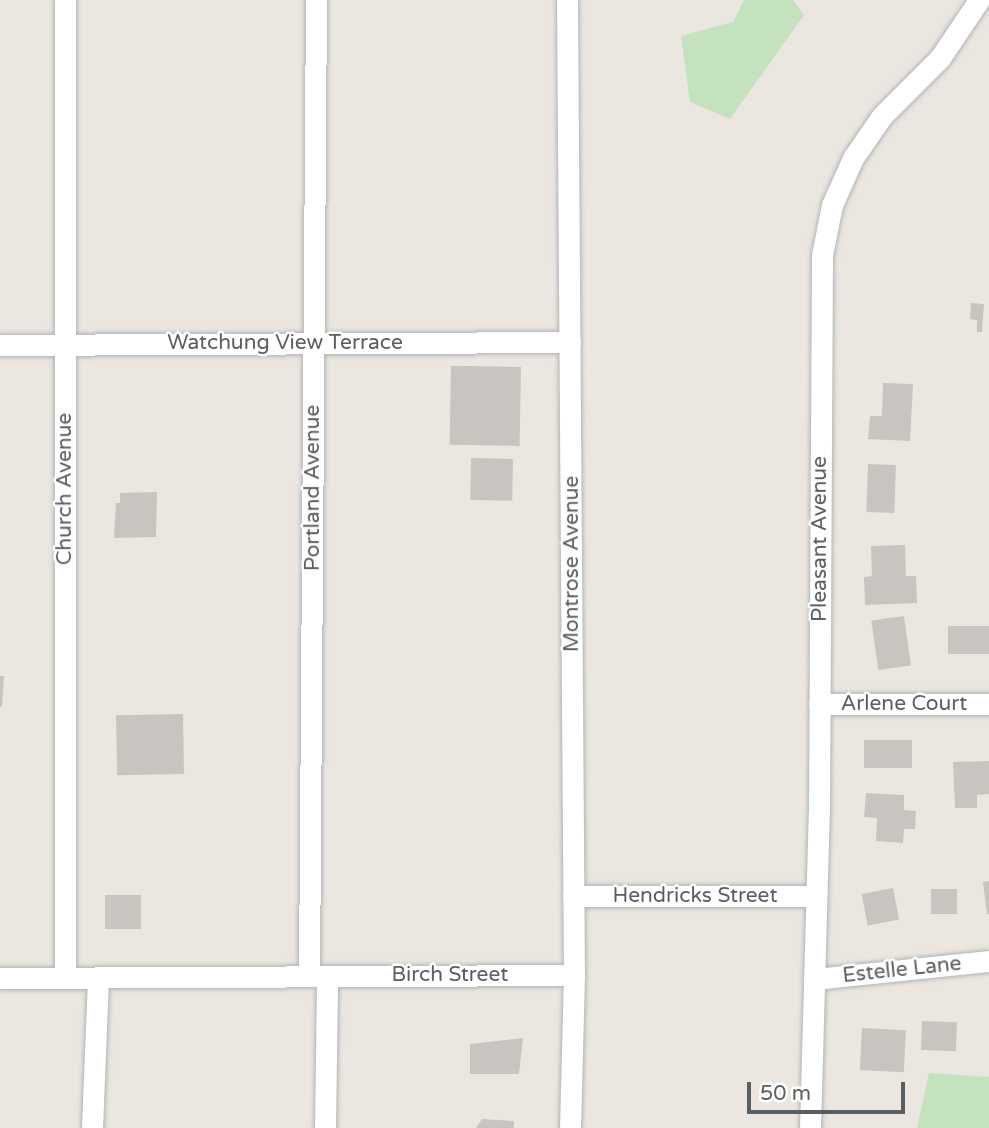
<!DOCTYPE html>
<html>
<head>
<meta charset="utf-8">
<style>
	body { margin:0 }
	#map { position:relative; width:989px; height:1128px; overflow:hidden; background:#ebe7e0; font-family:"Varela Round",sans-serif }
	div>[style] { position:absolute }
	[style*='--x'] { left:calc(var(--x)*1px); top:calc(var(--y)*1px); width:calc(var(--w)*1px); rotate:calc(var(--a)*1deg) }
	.green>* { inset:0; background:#c4e2bd }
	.building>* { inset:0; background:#c8c4c0; transform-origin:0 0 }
	.roads { filter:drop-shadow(0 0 2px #b1b4b7) drop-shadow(0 0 2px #b1b4b7) }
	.minor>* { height:21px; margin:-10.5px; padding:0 10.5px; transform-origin:10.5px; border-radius:10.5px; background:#fff }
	span { translate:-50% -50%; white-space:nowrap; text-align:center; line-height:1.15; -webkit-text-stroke:5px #fff; paint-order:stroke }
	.street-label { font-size:21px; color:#595e60 }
	.scale { position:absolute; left:747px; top:1082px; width:158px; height:32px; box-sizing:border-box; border:4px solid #595e60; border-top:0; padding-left:9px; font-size:21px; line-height:24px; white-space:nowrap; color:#595e60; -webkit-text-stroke:5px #fff; paint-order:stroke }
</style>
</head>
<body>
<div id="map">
	<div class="green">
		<div style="clip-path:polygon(744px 0,793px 0,804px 15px,730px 119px,690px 102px,681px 36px,733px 22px)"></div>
		<div style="clip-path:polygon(929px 1073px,989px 1077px,989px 1128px,917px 1128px)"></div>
	</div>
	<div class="building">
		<div style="clip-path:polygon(971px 303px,984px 304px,982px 332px,977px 332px,977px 320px,970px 319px)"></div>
		<div style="left:521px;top:367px;width:79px;height:70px;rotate:91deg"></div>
		<div style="clip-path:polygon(883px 383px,913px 384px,910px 441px,868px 439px,870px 416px,882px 416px)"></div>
		<div style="left:471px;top:458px;width:42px;height:42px;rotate:1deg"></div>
		<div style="left:868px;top:464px;width:28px;height:48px;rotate:2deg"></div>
		<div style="clip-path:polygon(157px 492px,156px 537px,114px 538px,116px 503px,120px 503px,120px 493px)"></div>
		<div style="clip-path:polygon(905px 545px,906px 576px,916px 576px,917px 603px,865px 605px,864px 577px,872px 576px,871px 546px)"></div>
		<div style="left:904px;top:616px;width:50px;height:33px;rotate:82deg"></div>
		<div style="left:989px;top:626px;width:28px;height:41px;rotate:90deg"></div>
		<div style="clip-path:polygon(0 676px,4px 676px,2px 707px,0 707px)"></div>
		<div style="left:183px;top:714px;width:60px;height:67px;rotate:89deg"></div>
		<div style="left:912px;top:740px;width:28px;height:48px;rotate:90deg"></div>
		<div style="clip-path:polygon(989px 761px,989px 794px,977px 795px,977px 808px,955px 808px,953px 762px)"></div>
		<div style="clip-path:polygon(866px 793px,904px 795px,904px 810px,916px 811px,915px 829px,904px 829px,903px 843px,876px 841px,877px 818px,864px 817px)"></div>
		<div style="clip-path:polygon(989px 881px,989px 914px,987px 914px,983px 882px)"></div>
		<div style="left:893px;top:888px;width:32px;height:32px;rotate:79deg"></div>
		<div style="left:931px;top:889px;width:26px;height:25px"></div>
		<div style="left:105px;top:895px;width:36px;height:34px"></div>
		<div style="left:922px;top:1021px;width:35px;height:29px;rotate:2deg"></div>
		<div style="left:862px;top:1028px;width:44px;height:42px;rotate:3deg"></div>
		<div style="clip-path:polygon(523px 1038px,519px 1074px,470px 1074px,470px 1044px)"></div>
		<div style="clip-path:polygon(482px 1119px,514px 1121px,514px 1128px,476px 1128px)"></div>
	</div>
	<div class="roads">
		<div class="minor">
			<div style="--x:65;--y:0;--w:977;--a:90"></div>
			<div style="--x:567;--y:0;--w:975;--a:89.59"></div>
			<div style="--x:574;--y:975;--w:153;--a:91.5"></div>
			<div style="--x:0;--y:345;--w:570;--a:-0.3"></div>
			<div style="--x:819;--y:704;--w:170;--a:0"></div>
			<div style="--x:573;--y:896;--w:243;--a:0"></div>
			<div style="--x:309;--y:976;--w:976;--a:-89.59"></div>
			<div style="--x:0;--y:978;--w:574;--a:-0.3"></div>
			<div style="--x:814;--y:979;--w:176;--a:-5.9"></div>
			<div style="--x:92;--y:1128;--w:151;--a:-87.7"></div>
			<div style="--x:325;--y:1128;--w:152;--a:-89.2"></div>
			<div style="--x:810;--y:1128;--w:316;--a:-88.4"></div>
			<div style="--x:819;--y:812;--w:557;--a:-89.69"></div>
			<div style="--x:822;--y:255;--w:51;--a:-78.7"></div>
			<div style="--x:832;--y:205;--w:51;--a:-65.9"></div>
			<div style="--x:853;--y:158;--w:51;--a:-55.4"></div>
			<div style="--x:882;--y:116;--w:82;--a:-45"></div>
			<div style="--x:940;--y:58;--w:70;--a:-56.1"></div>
		</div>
	</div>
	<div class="street-label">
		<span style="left:285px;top:343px">Watchung View Terrace</span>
		<span style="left:313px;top:488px;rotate:-90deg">Portland Avenue</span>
		<span style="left:65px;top:489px;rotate:-90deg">Church Avenue</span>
		<span style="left:820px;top:539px;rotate:-90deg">Pleasant Avenue</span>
		<span style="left:572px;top:564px;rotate:-90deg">Montrose Avenue</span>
		<span style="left:904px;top:704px">Arlene Court</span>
		<span style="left:695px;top:896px">Hendricks Street</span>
		<span style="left:902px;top:970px;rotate:-6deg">Estelle Lane</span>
		<span style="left:450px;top:975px">Birch Street</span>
	</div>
	<div class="scale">50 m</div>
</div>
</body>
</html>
